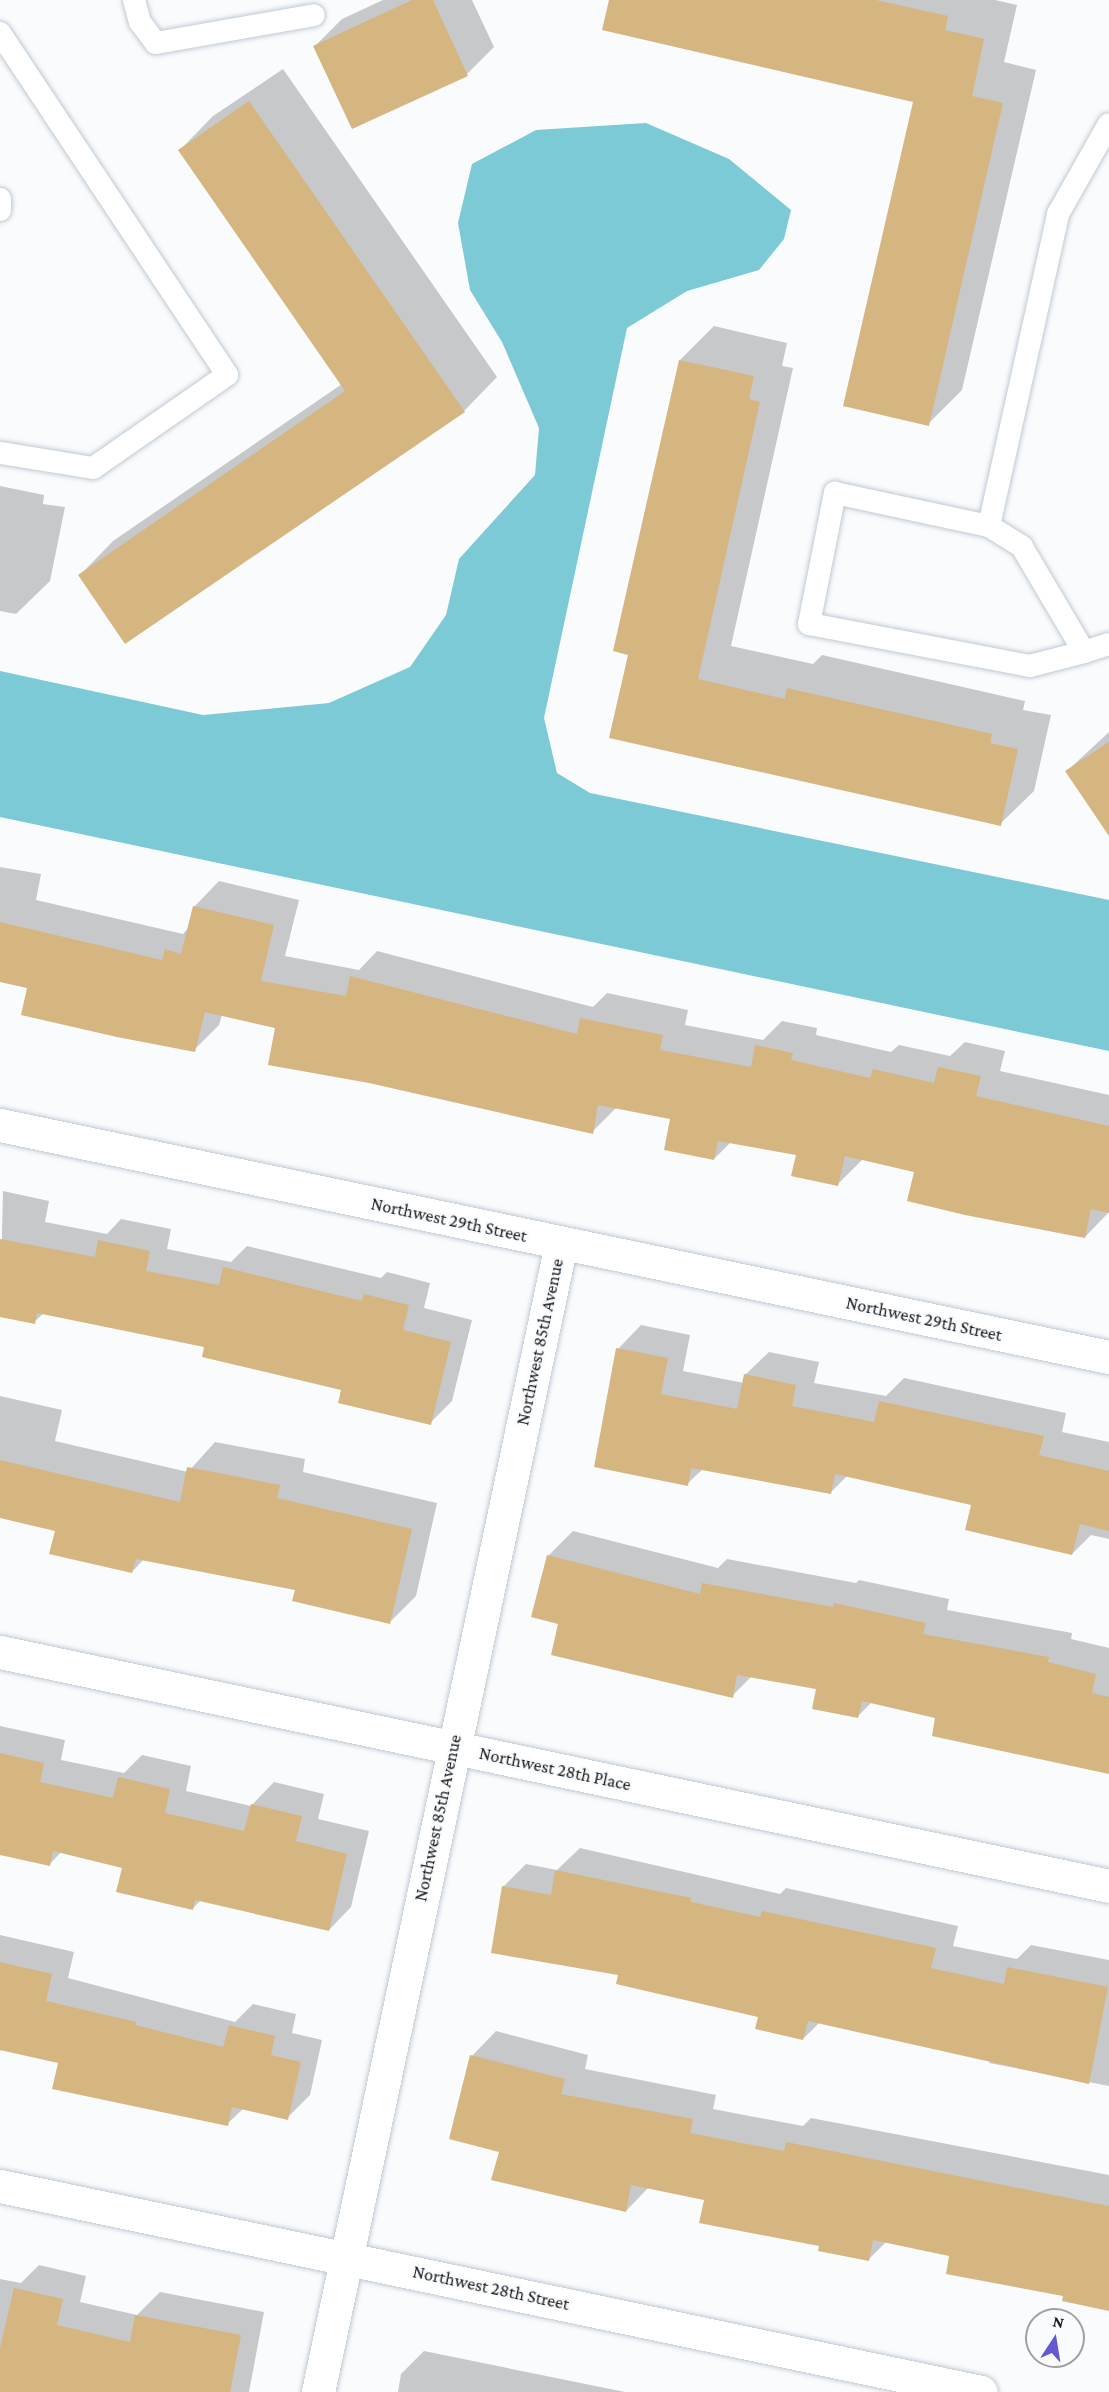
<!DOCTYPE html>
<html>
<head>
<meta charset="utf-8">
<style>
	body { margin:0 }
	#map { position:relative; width:1109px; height:2392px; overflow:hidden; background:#f9fbfd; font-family:"Crimson Pro",serif }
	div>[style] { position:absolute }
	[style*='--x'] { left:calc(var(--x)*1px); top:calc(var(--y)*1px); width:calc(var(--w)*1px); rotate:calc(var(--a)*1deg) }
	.water>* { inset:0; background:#7ccad6 }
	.shadow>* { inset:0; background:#0003 }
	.building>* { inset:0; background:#d5b580 }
	.roads { filter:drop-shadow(0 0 2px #bfc9d2) drop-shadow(0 0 2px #bfc9d2) }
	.lane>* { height:22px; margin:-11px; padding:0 11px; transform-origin:11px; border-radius:11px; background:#fff }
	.street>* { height:33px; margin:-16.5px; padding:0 16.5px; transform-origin:16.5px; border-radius:16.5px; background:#fff }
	span { translate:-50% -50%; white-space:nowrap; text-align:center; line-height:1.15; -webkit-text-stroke:4.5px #f9fbfd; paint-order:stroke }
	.street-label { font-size:18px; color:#171b1e }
	.north { position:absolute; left:1025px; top:2308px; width:60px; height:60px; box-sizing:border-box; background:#f9fbfd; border:2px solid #9fa1a4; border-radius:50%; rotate:12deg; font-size:16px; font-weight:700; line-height:24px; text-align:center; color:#171b1e }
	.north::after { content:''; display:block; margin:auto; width:21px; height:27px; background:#6359d2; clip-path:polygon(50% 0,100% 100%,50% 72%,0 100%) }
</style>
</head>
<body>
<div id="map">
	<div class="water">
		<div style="clip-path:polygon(646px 123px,729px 159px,791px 210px,784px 239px,759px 270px,687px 291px,627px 328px,544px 718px,557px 773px,590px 793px,1109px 900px,1109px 1051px,0 817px,0 671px,203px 715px,329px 703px,410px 667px,446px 615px,459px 559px,535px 475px,539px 428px,502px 342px,470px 290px,458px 223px,472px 164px,536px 130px)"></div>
	</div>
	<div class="shadow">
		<div style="clip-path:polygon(383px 0,472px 0,494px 47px,467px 74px,315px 46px,342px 19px)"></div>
		<div style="clip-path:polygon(610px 0,995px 0,1017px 5px,1004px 62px,1036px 70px,962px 390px,928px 424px,915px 101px)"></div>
		<div style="clip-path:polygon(283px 69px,497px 377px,464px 411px,80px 575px,113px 541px,342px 384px,180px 150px,213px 116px)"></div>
		<div style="clip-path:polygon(714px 326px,787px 343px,782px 366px,793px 368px,731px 646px,813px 664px,822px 655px,1025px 701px,1023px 710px,1051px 715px,1034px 791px,1000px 824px,630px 654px,680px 360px)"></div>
		<div style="clip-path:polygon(0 486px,44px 495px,43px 504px,65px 507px,50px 581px,16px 614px,0 611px)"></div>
		<div style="clip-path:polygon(1109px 732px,1109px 833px,1067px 771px)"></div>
		<div style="clip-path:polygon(0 867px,41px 874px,36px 900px,183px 934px,189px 927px,194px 907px,219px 881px,299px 900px,285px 956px,359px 970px,377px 951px,593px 1007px,607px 993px,688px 1010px,685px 1025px,763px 1040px,782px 1021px,817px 1028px,816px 1035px,891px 1052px,899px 1045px,950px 1056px,965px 1042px,1005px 1051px,1000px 1071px,1109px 1095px,1109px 1212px,1085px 1237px,915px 1171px,863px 1159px,837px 1185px,798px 1154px,731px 1142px,714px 1159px,672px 1118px,617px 1107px,592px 1132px,277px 1027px,222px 1015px,219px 1025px,194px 1050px,29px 987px,0 980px)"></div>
		<div style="clip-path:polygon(3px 1191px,49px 1201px,45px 1222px,107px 1234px,121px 1219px,171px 1229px,167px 1249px,231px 1262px,247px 1246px,381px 1278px,387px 1272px,430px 1283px,424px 1308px,472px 1320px,452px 1401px,430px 1423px,343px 1389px,206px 1346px,44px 1313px,34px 1322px,0 1316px)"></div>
		<div style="clip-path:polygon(641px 1325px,690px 1335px,683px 1371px,744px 1383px,745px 1375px,769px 1352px,819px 1362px,814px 1383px,886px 1396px,904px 1378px,1066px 1413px,1062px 1432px,1109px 1442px,1109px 1539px,1091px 1535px,1072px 1554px,973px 1504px,848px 1475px,831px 1492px,703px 1469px,687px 1484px,618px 1349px)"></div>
		<div style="clip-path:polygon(0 1396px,62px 1410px,55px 1441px,188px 1472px,215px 1442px,305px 1459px,303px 1472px,437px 1503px,416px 1596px,390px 1622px,297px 1589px,144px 1559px,132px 1572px,57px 1529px,0 1516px)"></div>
		<div style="clip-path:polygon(573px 1531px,718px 1568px,727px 1559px,856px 1583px,859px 1580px,949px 1599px,947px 1610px,1072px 1633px,1071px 1639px,1109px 1648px,1109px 1773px,937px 1716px,872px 1702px,857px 1717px,817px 1688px,752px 1676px,732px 1696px,560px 1623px,533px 1616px,549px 1555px)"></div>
		<div style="clip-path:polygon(0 1726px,65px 1740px,61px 1760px,124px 1773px,142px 1755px,191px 1766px,186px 1791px,251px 1806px,274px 1782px,324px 1794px,318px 1819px,369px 1831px,351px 1907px,329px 1930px,201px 1900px,193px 1908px,123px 1867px,62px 1851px,49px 1865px,0 1853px)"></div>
		<div style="clip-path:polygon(580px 1848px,780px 1894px,786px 1888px,958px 1926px,953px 1946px,1017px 1959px,1031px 1945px,1109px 1960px,1109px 2086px,989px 2063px,990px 2060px,820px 2022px,803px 2039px,760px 2016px,620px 1974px,503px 1887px,526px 1864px,557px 1870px)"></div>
		<div style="clip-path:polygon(0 1935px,74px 1952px,68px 1978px,235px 2022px,253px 2004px,296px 2014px,292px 2033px,322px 2040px,310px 2095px,287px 2118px,244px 2108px,227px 2124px,60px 2062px,1px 2049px,0 2052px)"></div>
		<div style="clip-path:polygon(496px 2031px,588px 2055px,585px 2069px,716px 2095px,713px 2109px,803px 2126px,811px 2118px,1109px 2175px,1109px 2309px,951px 2255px,887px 2241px,869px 2259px,821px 2245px,705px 2199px,649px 2187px,626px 2211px,501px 2151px,472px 2056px)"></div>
		<div style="clip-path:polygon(39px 2265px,86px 2276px,80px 2302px,137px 2315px,160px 2292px,264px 2312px,249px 2392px,0 2392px,0 2279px,21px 2283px)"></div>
		<div style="clip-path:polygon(424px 2351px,625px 2392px,398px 2392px,401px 2374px)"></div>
	</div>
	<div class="building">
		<div style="clip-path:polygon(412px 0,433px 0,468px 76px,352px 129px,313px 46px)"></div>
		<div style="clip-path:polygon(609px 0,876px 0,948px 16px,945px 30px,984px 39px,972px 96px,1003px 103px,929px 426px,843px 406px,913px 102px,602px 30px)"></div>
		<div style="clip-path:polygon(249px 101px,465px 412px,125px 644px,78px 575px,345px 391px,178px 150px)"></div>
		<div style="clip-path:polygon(679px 360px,754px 376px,749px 399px,760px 402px,698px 679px,785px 699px,787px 688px,992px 734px,990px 743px,1018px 749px,1001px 826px,609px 738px,628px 655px,613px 651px)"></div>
		<div style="clip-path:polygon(1109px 742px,1109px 836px,1065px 771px)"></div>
		<div style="clip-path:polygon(193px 906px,274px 925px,261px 981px,346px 996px,350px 976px,577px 1034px,580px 1018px,663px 1035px,660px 1050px,751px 1067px,755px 1045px,793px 1053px,791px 1060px,870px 1078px,873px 1069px,934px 1083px,938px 1067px,981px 1076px,976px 1096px,1109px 1126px,1109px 1213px,1091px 1209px,1085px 1238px,965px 1215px,907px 1201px,914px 1172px,845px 1156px,838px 1186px,791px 1176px,796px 1155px,718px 1141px,714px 1160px,664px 1150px,670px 1119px,598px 1105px,593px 1134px,369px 1083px,268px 1065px,275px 1028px,205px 1012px,195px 1052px,117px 1037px,21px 1015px,27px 988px,0 982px,0 922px,162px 960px,165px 949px,181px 954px)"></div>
		<div style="clip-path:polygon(0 1239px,95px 1257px,98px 1240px,150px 1251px,146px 1271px,219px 1285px,223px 1267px,362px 1301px,364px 1294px,409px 1305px,403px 1330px,451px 1342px,431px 1425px,338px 1403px,341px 1390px,202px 1357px,204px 1347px,37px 1313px,35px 1324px,0 1317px)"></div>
		<div style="clip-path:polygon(616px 1348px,668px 1358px,661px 1394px,737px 1409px,744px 1374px,796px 1385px,792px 1406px,874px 1422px,879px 1401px,1044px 1436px,1039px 1455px,1109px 1471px,1109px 1531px,1080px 1524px,1072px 1555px,965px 1530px,971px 1505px,835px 1474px,831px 1494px,691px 1468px,688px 1486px,594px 1467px)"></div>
		<div style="clip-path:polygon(0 1460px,180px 1502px,187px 1467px,280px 1485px,277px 1498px,412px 1529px,390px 1624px,292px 1601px,295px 1590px,136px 1559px,132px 1573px,49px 1554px,55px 1531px,0 1518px)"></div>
		<div style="clip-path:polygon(547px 1555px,700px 1594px,702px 1583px,833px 1607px,834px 1603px,926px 1623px,923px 1634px,1049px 1657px,1048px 1662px,1096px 1674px,1092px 1693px,1109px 1697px,1109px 1774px,932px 1736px,935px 1718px,862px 1701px,858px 1718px,812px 1709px,816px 1689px,737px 1675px,733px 1698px,551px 1655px,558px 1624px,531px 1617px)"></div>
		<div style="clip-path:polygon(0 1753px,44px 1763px,40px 1782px,113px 1798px,118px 1777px,170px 1789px,165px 1813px,244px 1831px,251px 1804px,302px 1816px,296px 1841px,347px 1854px,329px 1931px,195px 1900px,193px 1910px,116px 1892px,122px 1868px,53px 1851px,50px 1866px,0 1855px)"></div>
		<div style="clip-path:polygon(555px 1870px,691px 1898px,691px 1902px,760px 1917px,762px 1911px,936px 1948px,931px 1968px,1004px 1984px,1007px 1967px,1108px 1987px,1089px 2084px,808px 2021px,803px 2040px,755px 2029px,758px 2017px,616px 1984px,618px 1975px,491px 1953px,502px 1886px,551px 1895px)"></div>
		<div style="clip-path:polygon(0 1962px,52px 1974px,46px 2001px,136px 2022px,135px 2025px,223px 2047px,229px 2025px,275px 2036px,271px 2055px,301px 2062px,288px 2120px,232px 2107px,228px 2126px,52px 2089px,58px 2063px,0 2050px)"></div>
		<div style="clip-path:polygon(470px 2055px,565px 2079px,561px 2094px,693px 2119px,690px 2133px,784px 2151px,786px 2142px,1109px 2206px,1109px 2311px,1062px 2301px,1063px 2296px,946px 2274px,949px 2256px,873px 2240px,869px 2261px,818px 2251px,819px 2246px,699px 2223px,704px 2200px,631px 2185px,626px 2212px,491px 2180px,499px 2152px,449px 2139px)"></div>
		<div style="clip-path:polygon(14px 2288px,63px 2299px,57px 2325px,130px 2342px,135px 2315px,241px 2335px,230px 2392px,0 2392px,0 2348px)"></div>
	</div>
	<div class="roads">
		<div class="lane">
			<div style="--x:134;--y:0;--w:23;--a:75"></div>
			<div style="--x:140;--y:22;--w:26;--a:53"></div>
			<div style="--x:156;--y:43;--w:160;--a:-10"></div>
			<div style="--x:0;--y:33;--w:410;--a:56.4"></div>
			<div style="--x:227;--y:375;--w:163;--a:145.2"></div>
			<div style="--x:93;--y:468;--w:94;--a:-170.8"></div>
			<div style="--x:0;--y:199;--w:11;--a:90"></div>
			<div style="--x:835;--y:493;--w:157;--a:12.1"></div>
			<div style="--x:989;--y:526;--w:39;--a:32"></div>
			<div style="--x:1022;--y:547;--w:122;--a:59.4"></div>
			<div style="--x:1084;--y:652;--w:56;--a:165.5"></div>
			<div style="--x:1030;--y:666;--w:225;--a:-169.2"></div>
			<div style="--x:809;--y:624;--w:134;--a:-78.8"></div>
			<div style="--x:989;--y:526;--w:320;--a:-77.5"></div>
			<div style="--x:1058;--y:214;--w:103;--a:-60.5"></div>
			<div style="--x:1084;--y:652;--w:26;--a:-18"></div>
		</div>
		<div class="street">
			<div style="--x:0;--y:1125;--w:1133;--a:11.82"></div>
			<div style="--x:0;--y:1652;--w:1133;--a:11.91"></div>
			<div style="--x:0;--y:2186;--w:1002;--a:11.86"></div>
			<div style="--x:318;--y:2392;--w:1173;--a:-78.05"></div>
		</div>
	</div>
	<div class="street-label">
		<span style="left:449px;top:1220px;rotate:12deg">Northwest 29th Street</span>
		<span style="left:924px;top:1319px;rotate:12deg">Northwest 29th Street</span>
		<span style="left:540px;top:1342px;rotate:-78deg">Northwest 85th Avenue</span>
		<span style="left:555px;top:1769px;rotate:12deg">Northwest 28th Place</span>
		<span style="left:438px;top:1818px;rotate:-78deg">Northwest 85th Avenue</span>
		<span style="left:491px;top:2288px;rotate:12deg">Northwest 28th Street</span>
	</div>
	<div class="north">N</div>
</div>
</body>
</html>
